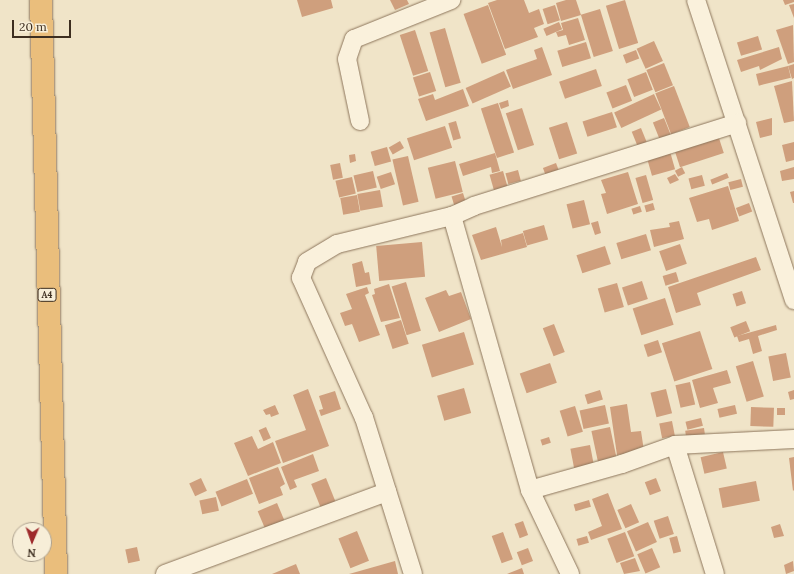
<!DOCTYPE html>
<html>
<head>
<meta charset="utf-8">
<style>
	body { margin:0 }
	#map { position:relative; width:794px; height:574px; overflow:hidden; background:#f0e4c8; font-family:Lora,serif }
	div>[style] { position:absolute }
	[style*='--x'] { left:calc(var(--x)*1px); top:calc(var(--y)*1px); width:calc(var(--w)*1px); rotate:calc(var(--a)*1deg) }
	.building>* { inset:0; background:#cf9f7d; transform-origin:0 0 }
	.roads { filter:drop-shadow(0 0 1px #8d765c) drop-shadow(0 0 1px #8d765c) }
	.minor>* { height:18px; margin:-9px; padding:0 9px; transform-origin:9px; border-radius:9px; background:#faf1dc }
	.trunk>* { height:22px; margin:-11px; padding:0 11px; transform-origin:11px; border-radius:11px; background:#eabe7c }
	span { translate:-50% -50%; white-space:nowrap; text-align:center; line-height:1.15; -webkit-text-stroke:3px #f7eed8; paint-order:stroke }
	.shield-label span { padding:1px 3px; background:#f7eed8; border:1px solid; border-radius:3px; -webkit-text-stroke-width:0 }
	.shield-label { font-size:9px; color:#3d2e20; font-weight:700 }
	.north { position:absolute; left:12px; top:522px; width:40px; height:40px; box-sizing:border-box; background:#f7eed8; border:1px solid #ada18e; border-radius:50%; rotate:182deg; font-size:11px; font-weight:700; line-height:16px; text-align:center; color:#3d2e20 }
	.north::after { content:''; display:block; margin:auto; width:14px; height:18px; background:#9e2a2b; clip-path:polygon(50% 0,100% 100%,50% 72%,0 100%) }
	.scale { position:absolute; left:12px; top:20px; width:59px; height:18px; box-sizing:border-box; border:2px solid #3d2e20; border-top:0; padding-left:5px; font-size:12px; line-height:14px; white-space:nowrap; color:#3d2e20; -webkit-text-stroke:3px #f7eed8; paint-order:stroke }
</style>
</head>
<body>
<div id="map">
	<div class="building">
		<div style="clip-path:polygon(297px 0,331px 0,333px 8px,302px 17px)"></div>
		<div style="clip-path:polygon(390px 0,407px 0,409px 4px,395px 10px)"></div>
		<div style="clip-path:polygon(497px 0,524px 0,529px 13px,539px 9px,544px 24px,534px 28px,538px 37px,505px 49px,488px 3px)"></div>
		<div style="clip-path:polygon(566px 0,576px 0,581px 15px,561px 21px,556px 3px)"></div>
		<div style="left:625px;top:0;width:45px;height:20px;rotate:73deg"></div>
		<div style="clip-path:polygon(783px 0,794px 0,794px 2px,785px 5px)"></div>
		<div style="clip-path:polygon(794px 4px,794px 18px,789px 5px)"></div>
		<div style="left:488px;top:5px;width:53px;height:26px;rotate:70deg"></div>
		<div style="left:555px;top:5px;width:16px;height:13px;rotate:72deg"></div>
		<div style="left:600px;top:9px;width:44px;height:20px;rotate:73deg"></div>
		<div style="clip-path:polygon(578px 18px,585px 40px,569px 45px,566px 35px,558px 37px,556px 32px,563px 30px,561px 23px)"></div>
		<div style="left:559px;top:22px;width:8px;height:17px;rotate:67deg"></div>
		<div style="clip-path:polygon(793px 25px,794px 62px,788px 64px,776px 30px)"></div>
		<div style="left:445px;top:28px;width:57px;height:16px;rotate:74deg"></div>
		<div style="left:415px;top:30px;width:43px;height:16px;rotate:72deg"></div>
		<div style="left:758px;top:36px;width:14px;height:22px;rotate:73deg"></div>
		<div style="left:654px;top:41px;width:22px;height:19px;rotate:66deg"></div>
		<div style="left:586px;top:42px;width:17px;height:30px;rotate:73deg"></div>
		<div style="clip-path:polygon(542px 47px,552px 75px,513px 89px,506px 70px,537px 59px,534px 50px)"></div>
		<div style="clip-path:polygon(779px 47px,782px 59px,760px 70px,759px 66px,741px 72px,737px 60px)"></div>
		<div style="left:636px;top:50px;width:9px;height:14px;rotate:69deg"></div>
		<div style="left:664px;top:63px;width:24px;height:19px;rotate:68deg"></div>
		<div style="clip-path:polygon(794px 64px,794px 78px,792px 79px,788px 66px)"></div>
		<div style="left:788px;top:66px;width:12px;height:33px;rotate:76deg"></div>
		<div style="left:596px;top:69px;width:18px;height:39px;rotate:71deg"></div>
		<div style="left:504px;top:71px;width:17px;height:42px;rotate:66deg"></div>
		<div style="left:430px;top:72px;width:20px;height:18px;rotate:72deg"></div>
		<div style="left:646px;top:72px;width:19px;height:20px;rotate:69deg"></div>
		<div style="clip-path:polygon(792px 81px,794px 121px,784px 123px,774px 86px)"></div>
		<div style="left:626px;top:85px;width:17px;height:21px;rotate:69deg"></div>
		<div style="left:674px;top:86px;width:44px;height:20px;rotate:69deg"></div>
		<div style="clip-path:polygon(463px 89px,469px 106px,426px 121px,418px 99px,433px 94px,435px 100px)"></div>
		<div style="left:654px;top:94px;width:17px;height:44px;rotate:65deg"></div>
		<div style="clip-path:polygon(508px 100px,509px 106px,501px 109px,499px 103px)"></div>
		<div style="left:498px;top:103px;width:52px;height:18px;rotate:72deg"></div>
		<div style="left:522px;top:108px;width:39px;height:17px;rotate:72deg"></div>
		<div style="left:612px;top:112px;width:16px;height:31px;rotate:72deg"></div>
		<div style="left:664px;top:118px;width:18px;height:12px;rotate:68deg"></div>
		<div style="clip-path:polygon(772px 118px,772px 135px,760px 138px,756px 122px)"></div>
		<div style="left:456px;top:121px;width:18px;height:8px;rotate:74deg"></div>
		<div style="left:567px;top:122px;width:33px;height:19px;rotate:72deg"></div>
		<div style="left:445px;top:126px;width:23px;height:40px;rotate:72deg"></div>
		<div style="left:641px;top:128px;width:16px;height:10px;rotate:68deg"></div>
		<div style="left:717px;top:132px;width:22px;height:46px;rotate:72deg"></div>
		<div style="left:400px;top:141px;width:8px;height:13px;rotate:60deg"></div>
		<div style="clip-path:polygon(794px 142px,794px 160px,786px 162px,782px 145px)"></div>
		<div style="left:387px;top:147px;width:15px;height:17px;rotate:74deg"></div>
		<div style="left:669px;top:148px;width:22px;height:24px;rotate:74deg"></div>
		<div style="clip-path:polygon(495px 153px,500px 171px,492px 173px,491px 167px,463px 176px,459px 164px)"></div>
		<div style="clip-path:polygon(355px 154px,356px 161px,350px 163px,349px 155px)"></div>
		<div style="left:408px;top:156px;width:47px;height:16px;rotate:77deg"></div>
		<div style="left:455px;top:161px;width:32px;height:28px;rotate:76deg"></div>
		<div style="left:340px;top:163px;width:15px;height:10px;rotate:79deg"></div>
		<div style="left:556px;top:163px;width:9px;height:14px;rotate:69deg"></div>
		<div style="left:682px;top:167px;width:7px;height:8px;rotate:63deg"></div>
		<div style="clip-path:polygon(794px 167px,794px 179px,782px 181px,780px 171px)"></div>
		<div style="left:518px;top:170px;width:11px;height:13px;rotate:75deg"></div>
		<div style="left:373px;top:171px;width:17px;height:20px;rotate:77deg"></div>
		<div style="left:503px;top:171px;width:18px;height:14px;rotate:74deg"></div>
		<div style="left:391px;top:172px;width:13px;height:15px;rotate:72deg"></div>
		<div style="clip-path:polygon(628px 172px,638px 204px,607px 214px,601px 194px,606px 193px,601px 180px)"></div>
		<div style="left:727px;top:173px;width:5px;height:18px;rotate:68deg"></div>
		<div style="clip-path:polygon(675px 174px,679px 180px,670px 184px,667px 178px)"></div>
		<div style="left:646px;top:175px;width:26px;height:11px;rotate:74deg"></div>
		<div style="left:702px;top:175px;width:11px;height:14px;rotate:75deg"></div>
		<div style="left:352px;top:177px;width:17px;height:17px;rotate:77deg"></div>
		<div style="left:741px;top:179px;width:8px;height:13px;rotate:76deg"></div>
		<div style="clip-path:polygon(728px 186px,739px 221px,712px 230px,709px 219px,697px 222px,689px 198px)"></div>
		<div style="left:380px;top:190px;width:17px;height:23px;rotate:80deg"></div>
		<div style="clip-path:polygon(794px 191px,794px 203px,793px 203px,790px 192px)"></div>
		<div style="left:463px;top:193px;width:10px;height:12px;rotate:73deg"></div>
		<div style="left:357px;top:195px;width:17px;height:17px;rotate:80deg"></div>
		<div style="left:584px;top:200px;width:25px;height:18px;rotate:76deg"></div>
		<div style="left:653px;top:203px;width:7px;height:9px;rotate:74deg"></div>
		<div style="left:749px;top:203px;width:9px;height:14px;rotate:69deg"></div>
		<div style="left:640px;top:206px;width:6px;height:9px;rotate:72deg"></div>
		<div style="clip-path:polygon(598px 221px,601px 233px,595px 235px,591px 223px)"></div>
		<div style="clip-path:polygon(679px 221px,684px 239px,654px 247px,650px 230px,670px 227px,669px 223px)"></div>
		<div style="left:544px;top:225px;width:15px;height:22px;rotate:74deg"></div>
		<div style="clip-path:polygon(496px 227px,502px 247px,501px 240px,523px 233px,527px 247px,481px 260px,472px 235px)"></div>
		<div style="left:646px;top:234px;width:17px;height:31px;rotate:73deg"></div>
		<div style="left:422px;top:242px;width:35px;height:46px;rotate:85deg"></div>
		<div style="left:680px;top:244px;width:21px;height:22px;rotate:71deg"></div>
		<div style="left:605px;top:246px;width:19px;height:30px;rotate:72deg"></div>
		<div style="clip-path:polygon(756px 257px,761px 270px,697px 293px,701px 305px,676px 313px,668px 287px)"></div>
		<div style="clip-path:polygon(362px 261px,365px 273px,369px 272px,371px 284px,356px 287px,352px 264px)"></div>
		<div style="left:676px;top:272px;width:10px;height:14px;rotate:73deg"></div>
		<div style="left:642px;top:281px;width:19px;height:21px;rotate:72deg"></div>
		<div style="left:406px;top:282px;width:51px;height:15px;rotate:73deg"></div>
		<div style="left:617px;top:283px;width:25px;height:20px;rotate:74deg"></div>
		<div style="clip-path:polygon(389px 284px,400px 318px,381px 322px,372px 295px,375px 294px,374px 289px)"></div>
		<div style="clip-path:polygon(367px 287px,369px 293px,365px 295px,380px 335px,359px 342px,352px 324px,345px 326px,340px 313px,352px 309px,346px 294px)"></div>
		<div style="clip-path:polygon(446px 290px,449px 296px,461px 292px,471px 319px,439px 332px,425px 298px)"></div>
		<div style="left:742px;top:291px;width:13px;height:10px;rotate:72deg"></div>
		<div style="left:665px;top:298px;width:28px;height:34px;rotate:72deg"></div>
		<div style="left:401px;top:320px;width:25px;height:17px;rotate:72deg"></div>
		<div style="left:746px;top:321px;width:11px;height:17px;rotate:68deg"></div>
		<div style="left:554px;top:324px;width:30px;height:12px;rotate:69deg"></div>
		<div style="clip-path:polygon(776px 325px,777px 330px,758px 336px,762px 351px,753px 354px,749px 339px,739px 342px,737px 336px)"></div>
		<div style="left:700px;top:331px;width:40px;height:40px;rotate:72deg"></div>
		<div style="left:464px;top:332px;width:34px;height:44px;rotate:73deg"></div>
		<div style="left:658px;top:340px;width:13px;height:15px;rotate:72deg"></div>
		<div style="left:786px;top:353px;width:25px;height:18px;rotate:79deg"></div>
		<div style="left:753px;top:361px;width:37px;height:18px;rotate:73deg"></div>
		<div style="left:550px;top:363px;width:21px;height:32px;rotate:71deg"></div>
		<div style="clip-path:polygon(727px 370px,731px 383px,713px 388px,718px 403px,700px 408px,692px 380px)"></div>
		<div style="left:690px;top:382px;width:23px;height:15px;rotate:77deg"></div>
		<div style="left:464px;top:388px;width:26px;height:28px;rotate:74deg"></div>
		<div style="clip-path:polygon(308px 389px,329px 446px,283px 463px,275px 441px,306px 430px,293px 395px)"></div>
		<div style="left:666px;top:389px;width:25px;height:16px;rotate:76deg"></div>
		<div style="left:600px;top:390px;width:10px;height:16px;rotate:73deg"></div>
		<div style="clip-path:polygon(794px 390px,794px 399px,790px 400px,788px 392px)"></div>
		<div style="clip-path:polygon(335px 391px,341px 409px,321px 416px,319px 410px,323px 409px,319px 396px)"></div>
		<div style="clip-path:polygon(627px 404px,631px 432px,641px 431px,644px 451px,617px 455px,610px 407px)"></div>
		<div style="clip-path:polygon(275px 405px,279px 414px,271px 417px,270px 414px,266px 415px,263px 410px)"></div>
		<div style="left:605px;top:405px;width:19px;height:26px;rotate:78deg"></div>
		<div style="left:735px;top:405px;width:9px;height:18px;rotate:77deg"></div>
		<div style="left:575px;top:406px;width:27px;height:16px;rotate:73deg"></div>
		<div style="left:751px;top:407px;width:23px;height:19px;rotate:2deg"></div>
		<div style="left:777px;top:408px;width:8px;height:7px"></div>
		<div style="left:701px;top:418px;width:8px;height:16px;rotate:76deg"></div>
		<div style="left:672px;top:421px;width:15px;height:13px;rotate:79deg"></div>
		<div style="left:266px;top:427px;width:12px;height:8px;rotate:66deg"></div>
		<div style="left:610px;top:427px;width:34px;height:19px;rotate:78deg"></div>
		<div style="left:704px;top:428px;width:7px;height:19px;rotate:82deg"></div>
		<div style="clip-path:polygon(252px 436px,258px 449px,273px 442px,281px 463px,248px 476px,234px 443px)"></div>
		<div style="left:549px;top:437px;width:6px;height:9px;rotate:72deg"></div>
		<div style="left:590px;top:445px;width:20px;height:20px;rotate:79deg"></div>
		<div style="left:723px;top:452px;width:17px;height:23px;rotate:77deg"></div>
		<div style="clip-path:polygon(313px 454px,319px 471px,294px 480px,297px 487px,290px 490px,281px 467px)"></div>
		<div style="clip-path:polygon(794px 457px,794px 490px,793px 491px,789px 458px)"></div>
		<div style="clip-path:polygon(278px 467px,285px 484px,280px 487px,283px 495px,259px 504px,249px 478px)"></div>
		<div style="left:201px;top:478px;width:14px;height:13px;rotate:65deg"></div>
		<div style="left:326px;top:478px;width:29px;height:16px;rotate:68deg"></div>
		<div style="left:656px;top:478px;width:14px;height:12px;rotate:69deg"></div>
		<div style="left:247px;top:479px;width:16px;height:34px;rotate:68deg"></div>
		<div style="left:756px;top:481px;width:20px;height:38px;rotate:79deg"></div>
		<div style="clip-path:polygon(608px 493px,622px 529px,591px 540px,588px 532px,602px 526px,592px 499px)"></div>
		<div style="left:216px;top:497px;width:14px;height:17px;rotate:78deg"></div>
		<div style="left:589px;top:500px;width:7px;height:16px;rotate:74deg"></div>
		<div style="left:277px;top:503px;width:25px;height:21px;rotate:67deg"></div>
		<div style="left:631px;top:504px;width:20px;height:15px;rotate:66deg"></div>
		<div style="left:668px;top:516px;width:19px;height:15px;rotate:72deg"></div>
		<div style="left:523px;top:521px;width:15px;height:9px;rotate:70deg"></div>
		<div style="left:648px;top:522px;width:22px;height:23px;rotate:66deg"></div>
		<div style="clip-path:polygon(780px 524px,784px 536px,774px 538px,771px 527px)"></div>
		<div style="left:357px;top:531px;width:32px;height:20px;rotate:68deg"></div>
		<div style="left:503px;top:532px;width:29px;height:12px;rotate:70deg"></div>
		<div style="left:625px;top:532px;width:26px;height:19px;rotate:69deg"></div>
		<div style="left:587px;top:536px;width:7px;height:11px;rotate:74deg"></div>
		<div style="left:677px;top:536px;width:16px;height:8px;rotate:75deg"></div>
		<div style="left:137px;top:547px;width:14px;height:12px;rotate:78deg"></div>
		<div style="left:528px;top:548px;width:14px;height:12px;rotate:69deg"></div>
		<div style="left:652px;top:548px;width:21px;height:16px;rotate:67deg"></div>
		<div style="clip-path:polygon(635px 558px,640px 571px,624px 574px,620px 563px)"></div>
		<div style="clip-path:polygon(395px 561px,398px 574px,349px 574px)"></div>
		<div style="clip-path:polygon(793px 561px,794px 571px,786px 574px,784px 565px)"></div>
		<div style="clip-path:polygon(296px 564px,300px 574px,272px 574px)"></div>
		<div style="clip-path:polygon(522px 568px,524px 574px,507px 574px)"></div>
	</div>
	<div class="roads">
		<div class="minor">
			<div style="--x:696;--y:0;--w:316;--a:71.9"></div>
			<div style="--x:360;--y:121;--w:63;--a:-101.8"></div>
			<div style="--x:347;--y:59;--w:21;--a:-71"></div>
			<div style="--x:354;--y:39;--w:105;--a:-21.9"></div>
			<div style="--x:452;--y:216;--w:285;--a:74.1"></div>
			<div style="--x:530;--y:490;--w:93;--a:64.5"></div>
			<div style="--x:675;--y:445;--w:135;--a:72.8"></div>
			<div style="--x:530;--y:490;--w:96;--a:-15.8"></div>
			<div style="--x:622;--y:464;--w:56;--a:-19.7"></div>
			<div style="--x:675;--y:445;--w:119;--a:-2.9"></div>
			<div style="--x:165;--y:574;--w:237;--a:-20.3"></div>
			<div style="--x:413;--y:574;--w:164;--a:-107.4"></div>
			<div style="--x:364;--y:418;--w:154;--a:-114.2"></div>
			<div style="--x:301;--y:278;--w:17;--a:-69"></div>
			<div style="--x:307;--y:262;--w:35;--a:-31"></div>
			<div style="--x:337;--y:244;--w:118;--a:-13.7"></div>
			<div style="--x:452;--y:216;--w:24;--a:-24"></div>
			<div style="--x:474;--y:206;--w:276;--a:-17.5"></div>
		</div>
		<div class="trunk">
			<div style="--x:41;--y:0;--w:574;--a:88.5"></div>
		</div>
	</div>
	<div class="shield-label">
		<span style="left:47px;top:295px">A4</span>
	</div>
	<div class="north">N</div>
	<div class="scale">20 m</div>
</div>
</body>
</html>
